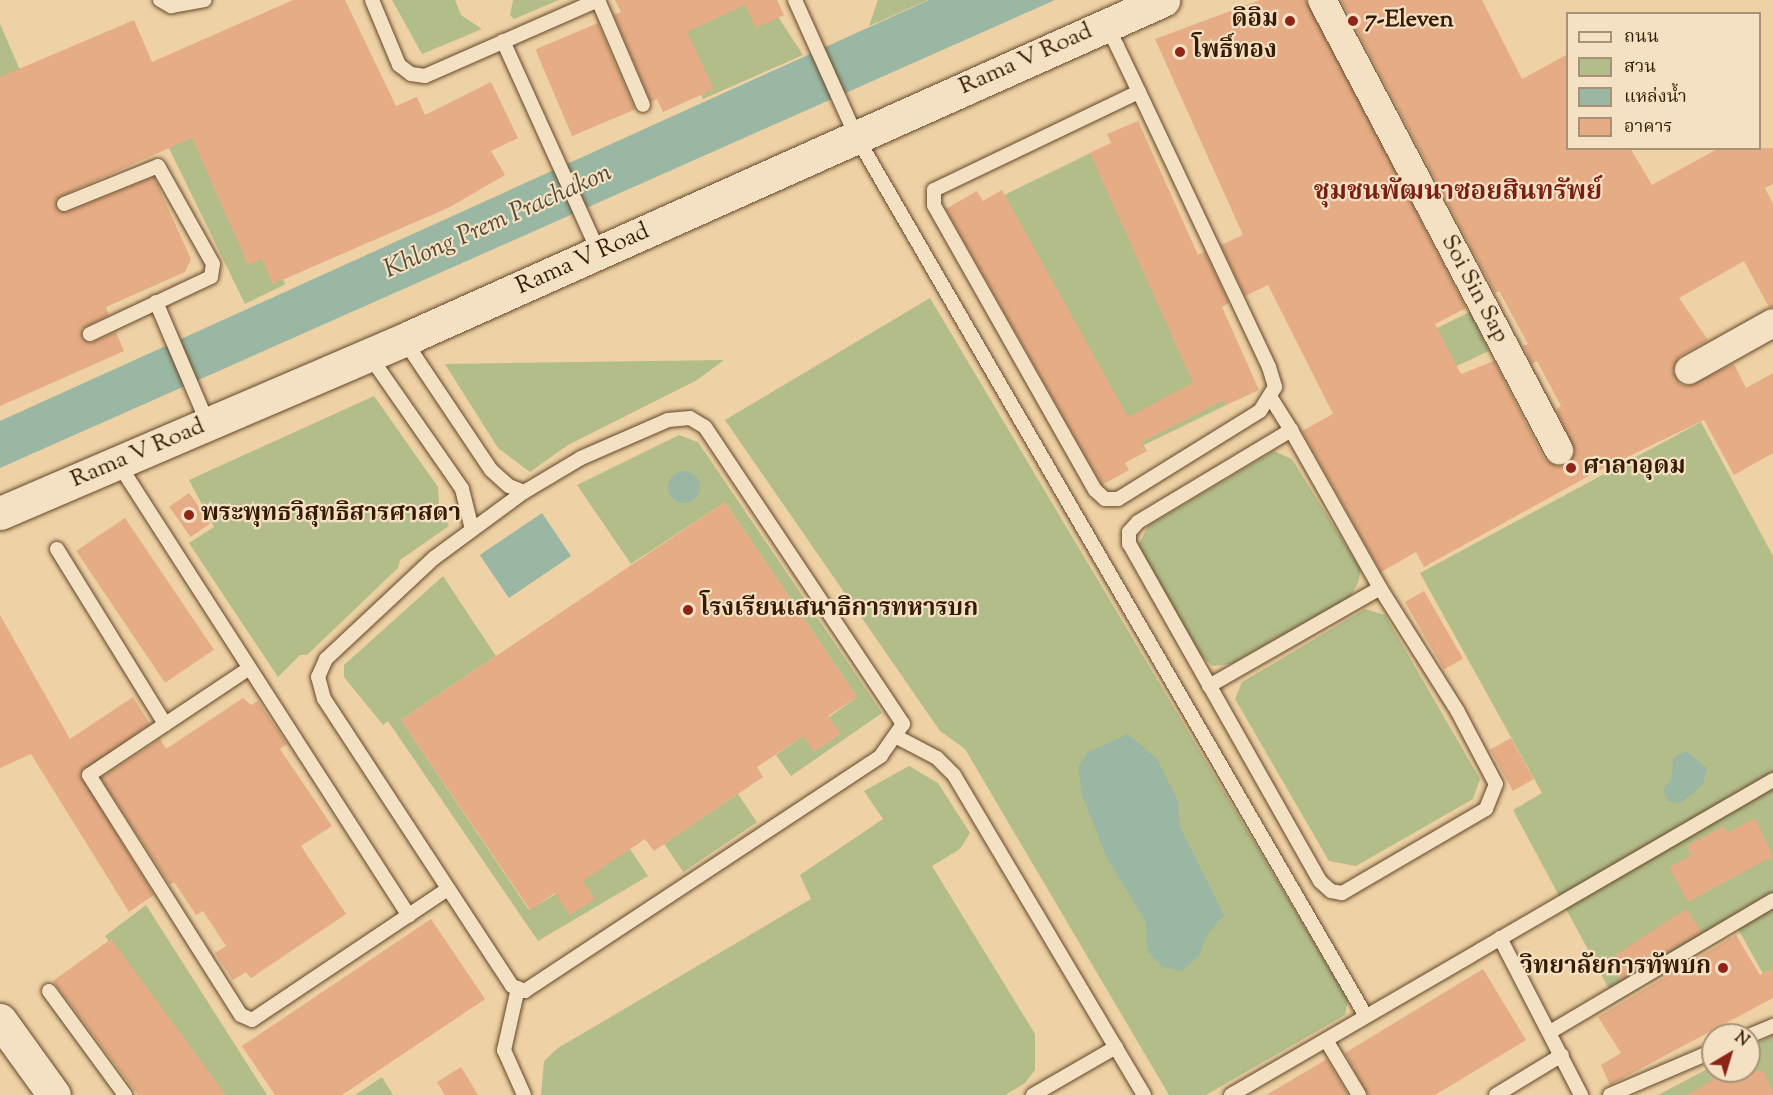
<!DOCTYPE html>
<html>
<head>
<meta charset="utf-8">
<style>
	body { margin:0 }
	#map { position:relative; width:1773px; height:1095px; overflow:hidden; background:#eed1a4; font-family:"Sorts Mill Goudy","Noto Serif Thai",serif }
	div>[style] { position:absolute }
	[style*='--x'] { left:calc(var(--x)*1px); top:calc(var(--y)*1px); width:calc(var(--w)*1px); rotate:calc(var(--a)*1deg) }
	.green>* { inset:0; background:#b3bd8a; transform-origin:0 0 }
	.water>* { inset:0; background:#9ab7a3; transform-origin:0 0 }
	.round { border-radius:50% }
	.building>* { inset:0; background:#e5ac85; transform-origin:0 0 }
	.roads { filter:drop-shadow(0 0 2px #634829) drop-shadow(0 0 2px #634829) }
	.service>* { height:14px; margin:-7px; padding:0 7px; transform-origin:7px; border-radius:7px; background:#f4e1c4 }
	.minor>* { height:28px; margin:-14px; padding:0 14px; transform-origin:14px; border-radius:14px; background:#f4e1c4 }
	.tertiary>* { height:33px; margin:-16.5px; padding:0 16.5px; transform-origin:16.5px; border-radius:16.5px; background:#f4e1c4 }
	.secondary>* { height:33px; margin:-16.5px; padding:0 16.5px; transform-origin:16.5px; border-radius:16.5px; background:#f4e1c4 }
	.dots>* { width:16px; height:16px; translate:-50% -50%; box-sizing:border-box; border:3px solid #f4e1c4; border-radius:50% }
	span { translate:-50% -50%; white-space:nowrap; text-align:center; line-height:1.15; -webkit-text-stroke:4.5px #f4e1c4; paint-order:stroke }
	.poi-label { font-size:24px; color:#351a00; font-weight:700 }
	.right { translate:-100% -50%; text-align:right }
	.left { translate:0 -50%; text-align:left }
	.street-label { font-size:24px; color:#351a00 }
	.neighbourhood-label { font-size:26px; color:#7a1f14; font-weight:700 }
	.water-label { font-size:26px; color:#534931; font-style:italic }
	.legend { position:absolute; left:1566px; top:12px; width:195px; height:138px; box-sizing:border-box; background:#f4e1c4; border:2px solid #a89176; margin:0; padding:8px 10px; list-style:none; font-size:18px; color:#351a00 }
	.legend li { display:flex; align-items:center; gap:12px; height:30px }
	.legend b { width:30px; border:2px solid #a89176 }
	.north { position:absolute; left:1701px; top:1023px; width:60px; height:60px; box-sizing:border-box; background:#f4e1c4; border:2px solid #a89176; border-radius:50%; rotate:38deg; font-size:16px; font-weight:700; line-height:24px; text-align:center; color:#351a00 }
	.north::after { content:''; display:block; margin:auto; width:21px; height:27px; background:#8f2418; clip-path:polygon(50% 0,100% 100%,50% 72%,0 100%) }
</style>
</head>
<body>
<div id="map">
	<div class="green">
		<div style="clip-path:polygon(392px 0,455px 0,461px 15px,482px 29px,422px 54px)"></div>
		<div style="clip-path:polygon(513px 0,559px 0,514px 19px,510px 15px)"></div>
		<div style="clip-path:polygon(767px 0,803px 55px,703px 99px,661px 7px)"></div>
		<div style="clip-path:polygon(878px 0,928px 0,869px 26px)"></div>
		<div style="clip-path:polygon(0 24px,20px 70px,0 83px)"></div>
		<div style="left:178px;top:64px;width:245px;height:45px;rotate:64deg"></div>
		<div style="left:1111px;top:143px;width:286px;height:119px;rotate:64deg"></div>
		<div style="clip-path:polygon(930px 298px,1348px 1000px,1345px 1015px,1206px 1095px,1169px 1095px,965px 749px,940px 731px,725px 420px)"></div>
		<div style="clip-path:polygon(1470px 312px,1489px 351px,1446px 371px,1368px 361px)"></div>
		<div style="clip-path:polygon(724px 360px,697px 380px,568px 445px,530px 472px,498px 448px,445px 364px)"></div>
		<div style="clip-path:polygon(374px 396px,438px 487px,439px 505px,449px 526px,400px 560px,398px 568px,307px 655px,300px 655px,278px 677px,189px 543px,214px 527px,189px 480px)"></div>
		<div style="clip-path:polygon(1701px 422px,1773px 556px,1773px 975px,1766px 979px,1738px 929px,1616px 1002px,1513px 810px,1542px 793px,1420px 573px)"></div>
		<div style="clip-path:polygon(679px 435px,698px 442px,882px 713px,791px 776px,776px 755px,857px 697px,725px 502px,631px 564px,577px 485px)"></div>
		<div style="clip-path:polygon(1274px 451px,1292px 459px,1361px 570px,1358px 583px,1350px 597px,1231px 664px,1213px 666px,1201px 656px,1138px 546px,1148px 526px)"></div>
		<div style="clip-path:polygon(443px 576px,496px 656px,401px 720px,529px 910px,630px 849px,648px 876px,538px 941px,388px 721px,383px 725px,344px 677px,344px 665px)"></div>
		<div style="clip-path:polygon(1365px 609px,1385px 615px,1480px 779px,1473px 799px,1356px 866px,1329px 861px,1235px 699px,1242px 682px)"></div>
		<div style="clip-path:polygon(909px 766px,938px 783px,970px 833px,960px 849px,932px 866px,1035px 1034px,1035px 1070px,1025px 1083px,1005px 1095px,541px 1095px,544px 1061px,558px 1048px,811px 899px,800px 875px,883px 819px,864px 791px)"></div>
		<div style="left:738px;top:794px;width:34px;height:89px;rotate:56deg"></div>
		<div style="clip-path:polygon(146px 905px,267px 1095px,218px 1095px,105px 936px)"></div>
		<div style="clip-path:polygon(1773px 1035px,1773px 1095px,1658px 1095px,1713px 1066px,1713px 1071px,1749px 1071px,1749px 1048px)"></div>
		<div style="clip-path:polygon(382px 1077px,393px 1095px,355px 1095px)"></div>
	</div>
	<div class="water">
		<div style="clip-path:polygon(929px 0,1055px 0,0 468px,0 421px)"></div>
		<div class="round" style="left:668px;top:471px;width:32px;height:32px"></div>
		<div style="left:542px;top:513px;width:52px;height:75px;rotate:56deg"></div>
		<div style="clip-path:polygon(1128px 734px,1157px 759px,1178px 801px,1180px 827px,1224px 915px,1207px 935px,1200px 955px,1182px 971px,1163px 967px,1147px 951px,1146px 922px,1106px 856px,1082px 795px,1078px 766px,1088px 752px)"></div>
		<div style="clip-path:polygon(1686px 751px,1707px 768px,1703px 784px,1681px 803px,1668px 801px,1663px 790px,1672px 778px,1673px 758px)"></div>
	</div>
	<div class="building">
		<div style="clip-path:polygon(293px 0,345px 0,396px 106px,417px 97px,425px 115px,491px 82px,518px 138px,491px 151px,505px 175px,450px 207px,273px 284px,262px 259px,248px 265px,192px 138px,61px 196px,56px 207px,67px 212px,154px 177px,191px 259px,185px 272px,106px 307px,109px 315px,82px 329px,82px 338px,90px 343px,116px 332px,124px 351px,0 406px,0 77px,134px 20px,152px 62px)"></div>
		<div style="clip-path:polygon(615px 0,777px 0,784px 15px,756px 28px,745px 5px,687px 32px,714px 89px,663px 112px,657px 99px,651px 102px,614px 15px,621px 12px)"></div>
		<div style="clip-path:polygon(1260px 0,1306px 0,1466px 308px,1435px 324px,1461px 374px,1494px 361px,1544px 458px,1558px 466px,1567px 464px,1575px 451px,1556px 409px,1561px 406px,1537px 361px,1532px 364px,1523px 346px,1528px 344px,1499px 291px,1495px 293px,1341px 0,1482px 0,1522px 79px,1568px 54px,1568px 148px,1630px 148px,1652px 185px,1719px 148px,1773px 148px,1773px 184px,1765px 188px,1773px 204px,1773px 307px,1769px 307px,1744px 261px,1679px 298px,1708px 340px,1680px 356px,1673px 370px,1680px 384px,1688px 386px,1734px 364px,1746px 388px,1773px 373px,1773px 453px,1734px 475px,1704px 420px,1594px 473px,1424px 567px,1416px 552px,1381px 572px,1302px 431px,1333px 414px,1268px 285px,1245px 296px,1221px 245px,1243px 235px,1155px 39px)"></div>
		<div style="left:598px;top:23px;width:94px;height:68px;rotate:67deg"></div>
		<div style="clip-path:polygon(1138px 121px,1198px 255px,1205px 252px,1229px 303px,1222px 307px,1259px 390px,1226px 405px,1224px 400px,1142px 442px,1147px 451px,1125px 463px,1129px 470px,1102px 485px,946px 209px,977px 191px,983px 201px,1002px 190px,1128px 417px,1193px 383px,1090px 153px,1111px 143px,1107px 134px)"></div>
		<div style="left:189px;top:493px;width:37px;height:24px;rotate:55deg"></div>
		<div style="clip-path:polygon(725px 502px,857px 697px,828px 716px,841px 734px,814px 752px,803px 736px,757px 767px,763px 777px,654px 851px,645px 839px,583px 881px,595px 899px,570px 915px,555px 893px,530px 910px,401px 720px)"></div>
		<div style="left:125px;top:518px;width:159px;height:59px;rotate:56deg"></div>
		<div style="left:1424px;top:591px;width:78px;height:22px;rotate:60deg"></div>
		<div style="clip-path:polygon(0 615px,70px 739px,133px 697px,150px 724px,80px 775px,154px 895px,129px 912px,31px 754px,0 768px)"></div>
		<div style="clip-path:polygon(243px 698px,251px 705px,258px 701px,287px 744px,280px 749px,332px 826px,301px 846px,346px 914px,251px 978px,246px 972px,233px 980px,215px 953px,226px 946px,203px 911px,196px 915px,174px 882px,170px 885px,101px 778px,160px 739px,166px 749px)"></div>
		<div style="left:1511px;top:738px;width:47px;height:24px;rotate:61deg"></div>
		<div style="clip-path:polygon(1755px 818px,1773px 856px,1688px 902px,1669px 867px,1691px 856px,1687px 846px,1724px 826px,1727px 833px)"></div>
		<div style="clip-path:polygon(1686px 909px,1702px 932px,1620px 980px,1608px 960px)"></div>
		<div style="clip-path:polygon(431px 919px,485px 999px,342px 1095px,275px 1095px,242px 1046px)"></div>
		<div style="clip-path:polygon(1736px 935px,1760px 975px,1773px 968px,1773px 998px,1610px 1085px,1601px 1065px,1621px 1053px,1598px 1017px)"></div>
		<div style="clip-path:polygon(111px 939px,226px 1095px,138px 1095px,53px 981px)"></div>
		<div style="clip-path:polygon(1483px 969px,1526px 1040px,1435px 1095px,1368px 1095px,1345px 1053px)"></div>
		<div style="clip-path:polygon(1327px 1059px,1348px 1095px,1266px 1095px)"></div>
		<div style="clip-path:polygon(461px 1067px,478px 1095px,445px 1095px,437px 1082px)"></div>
		<div style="clip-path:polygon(1727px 1071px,1764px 1071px,1773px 1095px,1688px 1095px)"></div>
	</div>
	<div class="roads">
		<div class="service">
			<div style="--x:160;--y:0;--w:13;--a:29"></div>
			<div style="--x:171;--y:6;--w:34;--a:-10"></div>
			<div style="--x:372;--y:0;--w:70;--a:67.4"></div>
			<div style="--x:399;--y:65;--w:15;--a:37"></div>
			<div style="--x:411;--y:74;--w:14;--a:8"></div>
			<div style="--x:425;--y:76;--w:189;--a:-23.7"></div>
			<div style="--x:598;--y:0;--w:114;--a:66.8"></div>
			<div style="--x:795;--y:0;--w:149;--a:65.8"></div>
			<div style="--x:856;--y:136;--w:1017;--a:59.91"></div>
			<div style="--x:1106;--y:25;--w:24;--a:62"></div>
			<div style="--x:1117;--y:46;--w:51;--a:64.4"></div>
			<div style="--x:1139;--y:92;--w:304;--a:64.7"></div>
			<div style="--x:1269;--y:367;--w:21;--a:73"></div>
			<div style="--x:1275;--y:387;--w:28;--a:122"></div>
			<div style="--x:1260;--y:411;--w:167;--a:148.2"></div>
			<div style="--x:1118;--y:499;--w:13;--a:180"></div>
			<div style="--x:1105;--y:499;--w:13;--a:-138"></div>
			<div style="--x:1095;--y:490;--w:327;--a:-119.5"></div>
			<div style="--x:934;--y:205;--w:15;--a:-90"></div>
			<div style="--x:934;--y:190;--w:227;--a:-25.6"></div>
			<div style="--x:503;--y:41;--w:233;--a:65.6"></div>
			<div style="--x:64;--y:204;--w:101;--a:-22"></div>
			<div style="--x:158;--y:166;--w:112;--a:60.7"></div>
			<div style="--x:213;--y:264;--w:13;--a:99"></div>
			<div style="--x:211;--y:277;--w:134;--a:154.8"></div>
			<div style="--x:156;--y:302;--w:133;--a:66.9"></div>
			<div style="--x:404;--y:340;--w:156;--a:56.2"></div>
			<div style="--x:491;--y:470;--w:24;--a:42"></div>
			<div style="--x:509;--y:486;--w:16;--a:22"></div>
			<div style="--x:369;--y:355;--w:163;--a:55.2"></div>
			<div style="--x:462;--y:489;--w:41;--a:76"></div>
			<div style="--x:1271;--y:398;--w:38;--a:58"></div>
			<div style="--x:1291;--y:430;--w:181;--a:60.6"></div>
			<div style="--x:1380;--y:588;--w:146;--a:57.8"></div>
			<div style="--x:1458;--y:712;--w:81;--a:62.2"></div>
			<div style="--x:1496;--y:784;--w:27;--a:112"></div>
			<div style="--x:1486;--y:809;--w:167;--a:149.7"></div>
			<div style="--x:1342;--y:893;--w:11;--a:-170"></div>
			<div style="--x:1331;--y:891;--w:15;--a:-138"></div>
			<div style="--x:1320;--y:881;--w:387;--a:-119.5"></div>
			<div style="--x:1129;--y:544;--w:12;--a:-90"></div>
			<div style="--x:1129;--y:532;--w:13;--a:-48"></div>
			<div style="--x:1138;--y:522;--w:179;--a:-31"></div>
			<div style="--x:690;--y:418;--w:17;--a:31"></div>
			<div style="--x:705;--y:427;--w:357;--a:56.3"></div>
			<div style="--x:903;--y:724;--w:39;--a:125"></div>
			<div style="--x:881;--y:756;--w:427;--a:146.6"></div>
			<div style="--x:525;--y:991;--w:14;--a:-159"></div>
			<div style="--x:512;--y:986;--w:343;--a:-123.2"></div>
			<div style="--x:324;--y:699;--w:23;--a:-105"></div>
			<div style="--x:318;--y:677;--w:20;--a:-66"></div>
			<div style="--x:326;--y:659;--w:148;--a:-43.1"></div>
			<div style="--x:434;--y:558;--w:112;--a:-36.3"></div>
			<div style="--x:524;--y:492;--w:66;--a:-30.8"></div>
			<div style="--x:581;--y:458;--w:95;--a:-23.6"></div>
			<div style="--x:668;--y:420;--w:22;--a:-5"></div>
			<div style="--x:118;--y:463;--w:538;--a:57.28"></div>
			<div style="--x:57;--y:549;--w:206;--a:58.3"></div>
			<div style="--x:248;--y:669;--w:191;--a:146.3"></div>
			<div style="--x:89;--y:775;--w:284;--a:57.7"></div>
			<div style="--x:241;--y:1015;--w:12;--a:24"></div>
			<div style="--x:252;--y:1020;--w:236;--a:-33.8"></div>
			<div style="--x:1209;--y:686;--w:197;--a:-29.8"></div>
			<div style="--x:897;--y:737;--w:45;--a:27.7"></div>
			<div style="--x:937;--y:758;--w:24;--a:45"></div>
			<div style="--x:954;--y:775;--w:372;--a:59.3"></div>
			<div style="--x:1500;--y:938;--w:177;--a:62.7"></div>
			<div style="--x:518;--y:988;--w:64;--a:102.7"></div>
			<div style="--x:504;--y:1050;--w:49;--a:66"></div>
			<div style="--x:49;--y:991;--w:129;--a:53.8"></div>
			<div style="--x:1550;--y:1032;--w:259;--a:-30.6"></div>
			<div style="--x:1749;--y:1036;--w:26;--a:-23"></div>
			<div style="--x:1326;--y:1040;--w:64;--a:59"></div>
			<div style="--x:1033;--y:1095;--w:96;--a:-30"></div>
			<div style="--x:1231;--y:1095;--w:627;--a:-30.16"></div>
			<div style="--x:1496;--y:1095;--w:77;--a:-31.2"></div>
			<div style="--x:1610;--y:1095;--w:112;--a:-23.1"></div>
		</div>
		<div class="minor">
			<div style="--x:1322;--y:0;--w:509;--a:62.23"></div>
			<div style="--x:1689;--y:370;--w:96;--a:-29.2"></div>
		</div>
		<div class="tertiary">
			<div style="--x:0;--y:1020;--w:92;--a:54.2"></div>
		</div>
		<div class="secondary">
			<div style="--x:0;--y:513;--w:448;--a:-23.2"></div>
			<div style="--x:412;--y:336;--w:823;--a:-24.1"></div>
		</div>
	</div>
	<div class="dots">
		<div style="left:1290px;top:21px;background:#8f2418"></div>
		<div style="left:1353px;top:21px;background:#8f2418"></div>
		<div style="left:1180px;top:52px;background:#8f2418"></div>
		<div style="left:1571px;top:468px;background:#8f2418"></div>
		<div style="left:189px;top:515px;background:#8f2418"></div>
		<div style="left:688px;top:610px;background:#8f2418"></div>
		<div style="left:1723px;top:968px;background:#8f2418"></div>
	</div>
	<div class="poi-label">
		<span class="right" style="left:1278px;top:21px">ดิอิม</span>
		<span class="left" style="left:1365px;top:21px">7-Eleven</span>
		<span class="left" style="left:1192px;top:52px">โพธิ์ทอง</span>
		<span class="left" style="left:1583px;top:468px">ศาลาอุดม</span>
		<span class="left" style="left:201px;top:515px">พระพุทธวิสุทธิสารศาสดา</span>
		<span class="left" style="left:700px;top:610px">โรงเรียนเสนาธิการทหารบก</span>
		<span class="right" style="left:1711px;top:968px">วิทยาลัยการทัพบก</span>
	</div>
	<div class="street-label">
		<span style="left:1026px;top:60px;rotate:-24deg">Rama V Road</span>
		<span style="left:583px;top:260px;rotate:-24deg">Rama V Road</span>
		<span style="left:1474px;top:289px;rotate:62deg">Soi Sin Sap</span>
		<span style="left:138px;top:454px;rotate:-23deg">Rama V Road</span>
	</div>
	<div class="neighbourhood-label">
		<span style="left:1458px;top:193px">ชุมชนพัฒนาซอยสินทรัพย์</span>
	</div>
	<div class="water-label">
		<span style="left:498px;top:222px;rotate:-24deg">Khlong Prem Prachakon</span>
	</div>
	<ul class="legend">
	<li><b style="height:8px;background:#f4e1c4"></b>ถนน</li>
	<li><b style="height:16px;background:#b3bd8a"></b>สวน</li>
	<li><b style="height:16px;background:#9ab7a3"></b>แหล่งน้ำ</li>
	<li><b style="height:16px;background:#e5ac85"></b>อาคาร</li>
	</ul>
	<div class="north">N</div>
</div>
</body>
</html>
